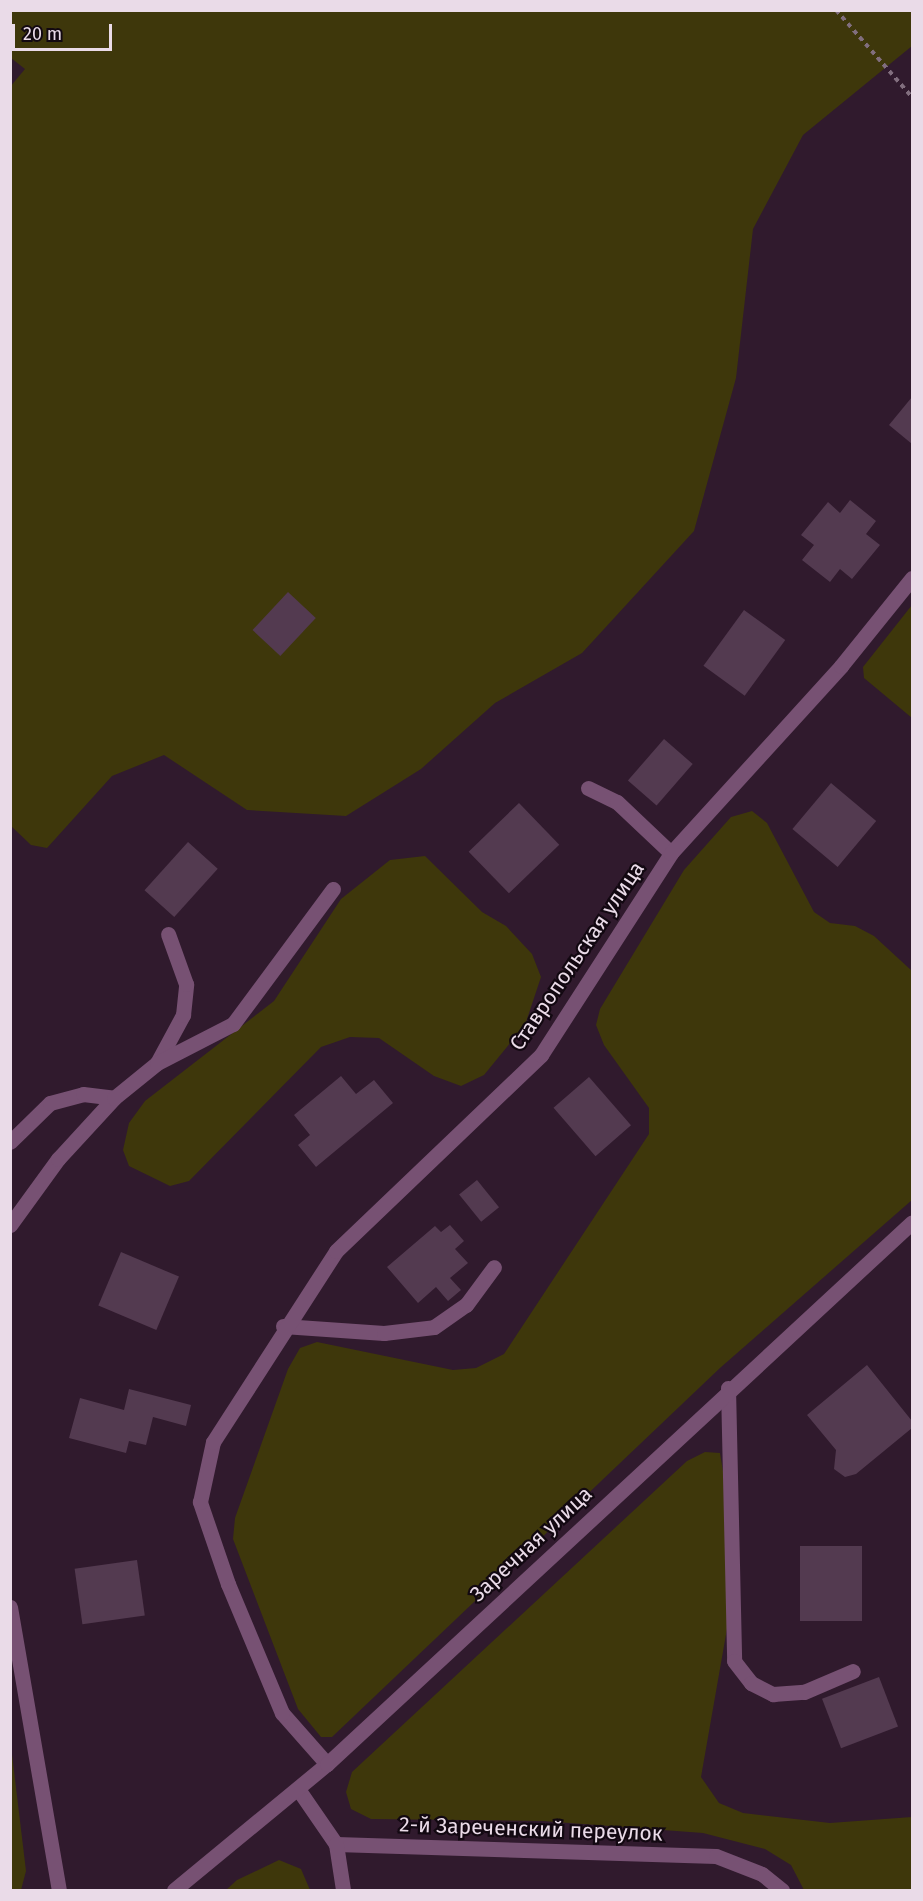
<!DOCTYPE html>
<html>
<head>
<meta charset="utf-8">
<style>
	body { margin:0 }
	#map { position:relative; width:923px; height:1901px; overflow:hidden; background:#301a2d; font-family:"Fira Sans",sans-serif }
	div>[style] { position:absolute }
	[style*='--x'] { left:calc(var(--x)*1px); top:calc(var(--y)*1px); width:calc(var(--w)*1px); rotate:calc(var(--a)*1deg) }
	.green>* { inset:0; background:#3e370b }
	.building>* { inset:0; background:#533a50; transform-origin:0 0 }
	.path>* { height:4px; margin-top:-2px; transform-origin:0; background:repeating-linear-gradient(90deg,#816e7e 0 4.5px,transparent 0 9px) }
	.service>* { height:15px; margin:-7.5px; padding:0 7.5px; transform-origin:7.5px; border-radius:7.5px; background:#775173 }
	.minor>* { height:15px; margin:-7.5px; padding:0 7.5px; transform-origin:7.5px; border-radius:7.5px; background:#775173 }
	span { translate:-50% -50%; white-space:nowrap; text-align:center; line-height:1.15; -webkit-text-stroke:4.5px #120811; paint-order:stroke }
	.street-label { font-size:21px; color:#eadbe8 }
	.frame { position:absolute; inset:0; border:12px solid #eadbe8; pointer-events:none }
	.scale { position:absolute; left:12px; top:24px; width:100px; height:27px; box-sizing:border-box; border:3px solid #eadbe8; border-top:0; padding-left:8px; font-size:18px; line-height:21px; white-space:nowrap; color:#eadbe8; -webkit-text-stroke:4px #120811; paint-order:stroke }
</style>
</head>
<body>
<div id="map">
	<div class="green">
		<div style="clip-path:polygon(11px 11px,912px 11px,912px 46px,803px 135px,753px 229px,736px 378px,694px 531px,582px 653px,495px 703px,421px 769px,346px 816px,247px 810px,164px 755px,112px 776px,47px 848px,31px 845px,10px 825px,10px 87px,25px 69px,11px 58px)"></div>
		<div style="clip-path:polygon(912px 605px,912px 718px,864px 678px,863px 667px)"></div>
		<div style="clip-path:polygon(752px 811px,767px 823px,814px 912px,830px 923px,855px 926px,874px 936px,912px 971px,912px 1200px,720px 1368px,332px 1737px,321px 1737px,298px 1709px,233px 1539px,235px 1518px,288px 1369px,300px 1348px,317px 1342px,453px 1370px,476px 1368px,504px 1354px,649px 1134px,649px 1108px,604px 1045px,596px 1025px,600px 1009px,684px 870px,731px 817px)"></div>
		<div style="clip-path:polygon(425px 856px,482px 912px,506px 926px,532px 954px,541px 977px,525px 1025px,484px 1075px,461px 1086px,434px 1076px,379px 1038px,350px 1037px,321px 1047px,189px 1181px,170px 1186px,129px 1166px,123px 1150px,129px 1123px,145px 1101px,274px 1001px,341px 899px,390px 860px)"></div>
		<div style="clip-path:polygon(705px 1452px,720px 1453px,725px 1484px,728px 1623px,701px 1777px,719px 1803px,743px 1813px,830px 1823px,912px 1817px,912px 1890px,804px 1890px,791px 1865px,765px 1849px,703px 1833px,543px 1821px,371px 1819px,351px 1809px,346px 1792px,352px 1772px,687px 1461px)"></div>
		<div style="clip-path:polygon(11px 1746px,26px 1871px,21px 1890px,11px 1890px)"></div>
		<div style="clip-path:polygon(279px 1860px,301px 1869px,310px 1890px,226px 1890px,237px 1880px)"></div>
	</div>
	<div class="building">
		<div style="clip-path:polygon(912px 397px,912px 444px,889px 425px)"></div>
		<div style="clip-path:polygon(850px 500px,876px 521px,866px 534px,880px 545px,852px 579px,840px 569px,830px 582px,802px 560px,814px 545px,801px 535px,828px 502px,840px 513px)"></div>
		<div style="left:288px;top:592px;width:38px;height:52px;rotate:43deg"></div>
		<div style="left:744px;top:610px;width:51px;height:69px;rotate:36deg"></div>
		<div style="left:664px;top:739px;width:38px;height:55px;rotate:41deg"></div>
		<div style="left:831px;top:783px;width:59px;height:60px;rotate:40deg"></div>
		<div style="left:519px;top:803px;width:58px;height:70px;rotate:46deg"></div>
		<div style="left:188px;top:842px;width:40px;height:65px;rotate:42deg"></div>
		<div style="clip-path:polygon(341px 1076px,356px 1094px,374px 1080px,393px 1103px,316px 1167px,298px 1145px,310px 1135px,294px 1115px)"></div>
		<div style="left:589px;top:1077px;width:64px;height:47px;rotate:49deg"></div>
		<div style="left:477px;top:1180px;width:35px;height:23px;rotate:51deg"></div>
		<div style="clip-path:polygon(450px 1225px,464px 1241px,455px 1249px,468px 1263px,450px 1278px,461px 1290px,448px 1301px,436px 1287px,418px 1303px,387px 1267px,435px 1226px,441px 1232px)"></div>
		<div style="left:121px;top:1252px;width:63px;height:58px;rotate:23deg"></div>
		<div style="clip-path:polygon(867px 1365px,912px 1421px,912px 1428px,856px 1474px,845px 1477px,834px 1469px,836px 1450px,807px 1415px)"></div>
		<div style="clip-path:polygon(129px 1389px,191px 1405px,186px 1426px,153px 1417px,146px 1445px,129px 1441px,126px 1453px,69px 1438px,80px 1398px,124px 1410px)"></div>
		<div style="left:800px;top:1546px;width:62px;height:75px"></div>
		<div style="left:137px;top:1560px;width:56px;height:63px;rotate:82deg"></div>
		<div style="left:879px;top:1677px;width:53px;height:61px;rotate:69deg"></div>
	</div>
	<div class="path">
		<div style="--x:836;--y:10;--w:116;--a:48.9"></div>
		<div style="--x:93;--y:12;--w:2;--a:-90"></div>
	</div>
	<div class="service">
		<div style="--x:588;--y:788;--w:32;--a:26"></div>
		<div style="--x:617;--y:802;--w:74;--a:43.4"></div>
		<div style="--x:157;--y:1063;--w:55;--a:-61.6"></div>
		<div style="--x:183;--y:1015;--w:31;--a:-84"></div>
		<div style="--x:186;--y:984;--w:53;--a:-109.8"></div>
		<div style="--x:10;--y:1142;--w:56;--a:-44.3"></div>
		<div style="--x:50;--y:1103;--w:34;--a:-15"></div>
		<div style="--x:83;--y:1094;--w:31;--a:7"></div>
		<div style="--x:10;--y:1225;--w:82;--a:-54"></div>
		<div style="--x:58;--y:1159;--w:83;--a:-47.4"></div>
		<div style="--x:114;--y:1098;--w:55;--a:-39.1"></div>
		<div style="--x:157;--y:1063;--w:85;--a:-27.2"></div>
		<div style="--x:233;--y:1024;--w:168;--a:-53.5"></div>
		<div style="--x:283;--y:1326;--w:101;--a:4"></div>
		<div style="--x:384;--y:1333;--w:50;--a:-6.8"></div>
		<div style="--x:434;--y:1327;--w:39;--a:-35"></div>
		<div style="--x:466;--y:1305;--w:47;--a:-53.6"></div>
		<div style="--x:728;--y:1388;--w:273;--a:88.7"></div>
		<div style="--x:734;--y:1661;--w:28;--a:52"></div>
		<div style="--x:751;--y:1683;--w:25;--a:27"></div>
		<div style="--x:773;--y:1694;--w:31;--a:-4"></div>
		<div style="--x:804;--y:1692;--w:53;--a:-23.2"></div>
		<div style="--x:10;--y:1607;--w:287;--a:80.2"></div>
		<div style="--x:298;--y:1789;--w:67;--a:55.4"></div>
		<div style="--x:336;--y:1844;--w:380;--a:1.8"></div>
		<div style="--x:716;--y:1856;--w:49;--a:21.4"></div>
		<div style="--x:762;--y:1874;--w:26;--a:39"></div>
		<div style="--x:336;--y:1844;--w:47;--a:81.3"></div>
	</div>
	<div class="minor">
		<div style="--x:327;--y:1764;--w:68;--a:-131.4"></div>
		<div style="--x:282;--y:1713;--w:140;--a:-112.7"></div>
		<div style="--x:228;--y:1584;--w:87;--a:-108.9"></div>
		<div style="--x:200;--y:1502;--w:61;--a:-77.8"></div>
		<div style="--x:213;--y:1442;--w:227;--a:-57.2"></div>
		<div style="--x:336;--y:1251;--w:284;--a:-43.7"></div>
		<div style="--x:541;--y:1055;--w:240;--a:-57.2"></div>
		<div style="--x:671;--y:853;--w:253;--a:-47.7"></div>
		<div style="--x:841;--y:666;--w:113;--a:-51.1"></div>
		<div style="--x:174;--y:1890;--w:198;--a:-39.5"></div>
		<div style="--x:327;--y:1764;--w:797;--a:-42.81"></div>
	</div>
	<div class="street-label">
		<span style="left:577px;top:956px;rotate:-56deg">Ставропольская улица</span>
		<span style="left:531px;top:1544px;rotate:-43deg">Заречная улица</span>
		<span style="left:531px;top:1829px;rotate:2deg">2-й Зареченский переулок</span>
	</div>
	<div class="frame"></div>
	<div class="scale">20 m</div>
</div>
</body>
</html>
